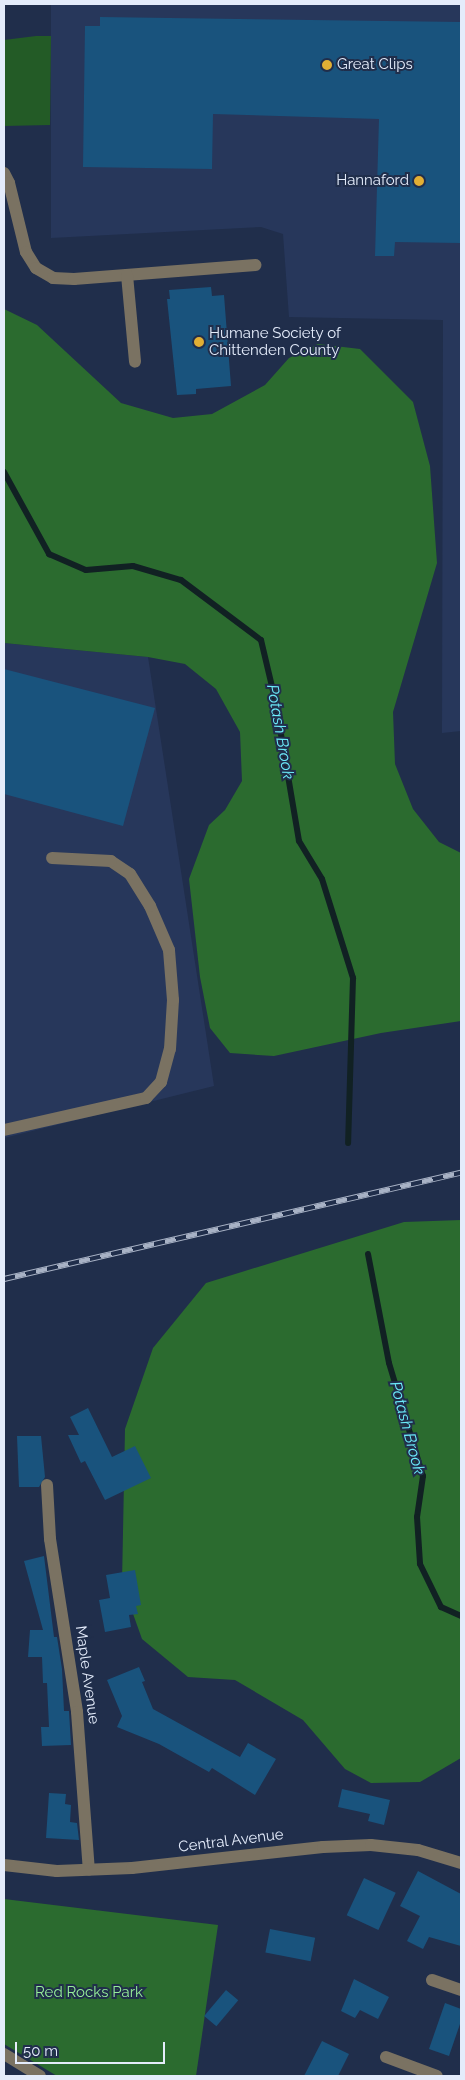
<!DOCTYPE html>
<html>
<head>
<meta charset="utf-8">
<style>
	body { margin:0 }
	#map { position:relative; width:465px; height:2080px; overflow:hidden; background:#202e4b; font-family:Raleway,sans-serif }
	div>[style] { position:absolute }
	[style*='--x'] { left:calc(var(--x)*1px); top:calc(var(--y)*1px); width:calc(var(--w)*1px); rotate:calc(var(--a)*1deg) }
	.built>* { inset:0; background:#27375b }
	.green>* { inset:0; background:#235b26 }
	.forest>* { inset:0; background:#2b6b2f }
	.stream>* { height:6px; margin:-3px; padding:0 3px; transform-origin:3px; border-radius:3px; background:#112123 }
	.building>* { inset:0; background:#19537d; transform-origin:0 0 }
	.minor>* { height:12px; margin:-6px; padding:0 6px; transform-origin:6px; border-radius:6px; background:#7a7262 }
	.rail>* { height:5.5px; margin-top:-2.75px; transform-origin:0; background:repeating-linear-gradient(90deg,#202e4b 0 11px,#a8b2c5 0 22px); box-sizing:border-box; border-block:1px solid #a8b2c5 }
	.dots>* { width:14px; height:14px; translate:-50% -50%; box-sizing:border-box; border:2px solid #202e4b; border-radius:50% }
	span { translate:-50% -50%; white-space:nowrap; text-align:center; line-height:1.15; -webkit-text-stroke:4px #202e4b; paint-order:stroke }
	.poi-label { font-size:15px; color:#e4ecfb }
	.left { translate:0 -50%; text-align:left }
	.right { translate:-100% -50%; text-align:right }
	.street-label { font-size:15px; color:#e4ecfb }
	.park-label { font-size:15px; color:#97ee99 }
	.water-label { font-size:16px; color:#6cecfa; font-style:italic }
	.frame { position:absolute; inset:0; border:5px solid #e4ecfb; pointer-events:none }
	.scale { position:absolute; left:15px; top:2042px; width:150px; height:22px; box-sizing:border-box; border:2px solid #e4ecfb; border-top:0; padding-left:6px; font-size:15px; line-height:18px; white-space:nowrap; color:#e4ecfb; -webkit-text-stroke:4px #202e4b; paint-order:stroke }
</style>
</head>
<body>
<div id="map">
	<div class="built">
		<div style="clip-path:polygon(51px 4px,461px 4px,461px 731px,442px 733px,443px 320px,289px 317px,283px 234px,261px 227px,51px 238px)"></div>
		<div style="clip-path:polygon(4px 643px,148px 657px,214px 1086px,4px 1138px)"></div>
	</div>
	<div class="green">
		<div style="clip-path:polygon(36px 36px,51px 36px,50px 125px,4px 126px,4px 40px)"></div>
	</div>
	<div class="forest">
		<div style="clip-path:polygon(4px 309px,37px 325px,121px 403px,173px 418px,212px 414px,265px 385px,289px 358px,318px 344px,360px 349px,413px 402px,430px 466px,437px 563px,393px 712px,395px 764px,413px 809px,439px 842px,461px 853px,461px 1021px,381px 1033px,274px 1056px,230px 1053px,210px 1028px,200px 977px,189px 879px,209px 825px,225px 810px,242px 781px,240px 732px,216px 689px,185px 664px,148px 657px,4px 643px)"></div>
		<div style="clip-path:polygon(461px 1220px,461px 1758px,420px 1782px,371px 1783px,345px 1769px,303px 1720px,235px 1680px,188px 1677px,142px 1639px,122px 1583px,125px 1429px,153px 1348px,206px 1283px,404px 1222px)"></div>
		<div style="clip-path:polygon(4px 1899px,218px 1925px,196px 2076px,57px 2076px,4px 2044px)"></div>
	</div>
	<div class="stream">
		<div style="--x:4;--y:472;--w:94;--a:61.2"></div>
		<div style="--x:49;--y:554;--w:40;--a:23.4"></div>
		<div style="--x:86;--y:570;--w:47;--a:-4.9"></div>
		<div style="--x:133;--y:566;--w:50;--a:16.3"></div>
		<div style="--x:181;--y:580;--w:100;--a:36.9"></div>
		<div style="--x:261;--y:640;--w:61;--a:76.7"></div>
		<div style="--x:275;--y:699;--w:144;--a:80.4"></div>
		<div style="--x:299;--y:841;--w:44;--a:58.8"></div>
		<div style="--x:322;--y:879;--w:104;--a:72.6"></div>
		<div style="--x:353;--y:978;--w:165;--a:91.7"></div>
		<div style="--x:368;--y:1254;--w:111;--a:79.1"></div>
		<div style="--x:389;--y:1363;--w:118;--a:73.3"></div>
		<div style="--x:423;--y:1476;--w:41;--a:98.3"></div>
		<div style="--x:417;--y:1517;--w:47;--a:86.3"></div>
		<div style="--x:420;--y:1564;--w:48;--a:64"></div>
		<div style="--x:441;--y:1607;--w:22;--a:24"></div>
	</div>
	<div class="building">
		<div style="clip-path:polygon(100px 17px,461px 22px,461px 243px,395px 242px,394px 256px,375px 256px,379px 119px,213px 114px,212px 169px,83px 167px,85px 26px,100px 26px)"></div>
		<div style="clip-path:polygon(211px 287px,212px 296px,224px 295px,231px 386px,196px 389px,196px 394px,177px 395px,167px 299px,170px 299px,169px 290px)"></div>
		<div style="clip-path:polygon(4px 669px,155px 708px,123px 826px,4px 794px)"></div>
		<div style="clip-path:polygon(88px 1408px,112px 1457px,135px 1446px,151px 1478px,105px 1500px,85px 1461px,81px 1463px,68px 1435px,79px 1435px,70px 1417px)"></div>
		<div style="clip-path:polygon(17px 1436px,41px 1436px,45px 1477px,39px 1487px,19px 1487px)"></div>
		<div style="clip-path:polygon(44px 1556px,54px 1637px,57px 1637px,62px 1669px,64px 1711px,69px 1711px,71px 1745px,42px 1746px,41px 1727px,49px 1727px,47px 1683px,43px 1683px,42px 1657px,28px 1657px,30px 1630px,43px 1630px,24px 1561px)"></div>
		<div style="clip-path:polygon(135px 1570px,141px 1605px,136px 1606px,138px 1614px,129px 1615px,131px 1627px,105px 1632px,99px 1600px,110px 1598px,106px 1575px)"></div>
		<div style="clip-path:polygon(139px 1667px,145px 1681px,142px 1682px,153px 1709px,240px 1757px,248px 1743px,276px 1759px,255px 1795px,212px 1768px,209px 1772px,159px 1744px,117px 1727px,122px 1716px,107px 1680px)"></div>
		<div style="clip-path:polygon(342px 1789px,390px 1800px,384px 1825px,368px 1821px,370px 1814px,338px 1807px)"></div>
		<div style="clip-path:polygon(49px 1793px,66px 1794px,65px 1804px,71px 1805px,70px 1822px,77px 1823px,79px 1840px,46px 1838px)"></div>
		<div style="clip-path:polygon(418px 1871px,461px 1894px,461px 1946px,429px 1937px,423px 1949px,407px 1941px,420px 1916px,400px 1906px)"></div>
		<div style="left:364px;top:1878px;width:35px;height:41px;rotate:25deg"></div>
		<div style="left:270px;top:1929px;width:46px;height:24px;rotate:11deg"></div>
		<div style="clip-path:polygon(354px 1979px,389px 1997px,378px 2019px,360px 2010px,355px 2018px,341px 2011px)"></div>
		<div style="left:226px;top:1990px;width:16px;height:34px;rotate:40deg"></div>
		<div style="clip-path:polygon(445px 2003px,461px 2009px,461px 2021px,449px 2056px,429px 2049px)"></div>
		<div style="clip-path:polygon(322px 2041px,349px 2054px,338px 2076px,304px 2076px)"></div>
	</div>
	<div class="minor">
		<div style="--x:4;--y:173;--w:11;--a:63"></div>
		<div style="--x:9;--y:183;--w:71;--a:76.2"></div>
		<div style="--x:26;--y:252;--w:19;--a:58"></div>
		<div style="--x:36;--y:268;--w:20;--a:30"></div>
		<div style="--x:53;--y:278;--w:21;--a:3"></div>
		<div style="--x:74;--y:279;--w:182;--a:-4.4"></div>
		<div style="--x:127;--y:275;--w:87;--a:84.7"></div>
		<div style="--x:4;--y:1130;--w:146;--a:-12.7"></div>
		<div style="--x:146;--y:1098;--w:22;--a:-47"></div>
		<div style="--x:161;--y:1082;--w:34;--a:-75"></div>
		<div style="--x:170;--y:1049;--w:49;--a:-86.5"></div>
		<div style="--x:173;--y:1000;--w:50;--a:-94.6"></div>
		<div style="--x:169;--y:950;--w:48;--a:-113.4"></div>
		<div style="--x:150;--y:906;--w:38;--a:-122"></div>
		<div style="--x:130;--y:874;--w:23;--a:-146"></div>
		<div style="--x:111;--y:861;--w:59;--a:-177.1"></div>
		<div style="--x:47;--y:1485;--w:54;--a:86.8"></div>
		<div style="--x:50;--y:1539;--w:175;--a:81.1"></div>
		<div style="--x:77;--y:1712;--w:158;--a:85.7"></div>
		<div style="--x:4;--y:1865;--w:53;--a:6.5"></div>
		<div style="--x:57;--y:1871;--w:75;--a:-2.3"></div>
		<div style="--x:132;--y:1868;--w:192;--a:-6.3"></div>
		<div style="--x:323;--y:1847;--w:48;--a:-2.4"></div>
		<div style="--x:371;--y:1845;--w:47;--a:6.1"></div>
		<div style="--x:418;--y:1850;--w:45;--a:16.8"></div>
		<div style="--x:432;--y:1980;--w:31;--a:19"></div>
		<div style="--x:4;--y:2054;--w:42;--a:31.4"></div>
		<div style="--x:386;--y:2057;--w:54;--a:20.4"></div>
	</div>
	<div class="rail">
		<div style="--x:4;--y:1279;--w:469;--a:-13.1"></div>
	</div>
	<div class="dots">
		<div style="left:327px;top:65px;background:#e2af34"></div>
		<div style="left:419px;top:181px;background:#e2af34"></div>
		<div style="left:199px;top:342px;background:#e2af34"></div>
	</div>
	<div class="poi-label">
		<span class="left" style="left:337px;top:65px">Great Clips</span>
		<span class="right" style="left:409px;top:181px">Hannaford</span>
		<span class="left" style="left:209px;top:342px">Humane Society of<br>Chittenden County</span>
	</div>
	<div class="street-label">
		<span style="left:87px;top:1675px;rotate:82deg">Maple Avenue</span>
		<span style="left:231px;top:1841px;rotate:-7deg">Central Avenue</span>
	</div>
	<div class="park-label">
		<span style="left:89px;top:1993px">Red Rocks Park</span>
	</div>
	<div class="water-label">
		<span style="left:280px;top:732px;rotate:80deg">Potash Brook</span>
		<span style="left:407px;top:1428px;rotate:75deg">Potash Brook</span>
	</div>
	<div class="frame"></div>
	<div class="scale">50 m</div>
</div>
</body>
</html>
